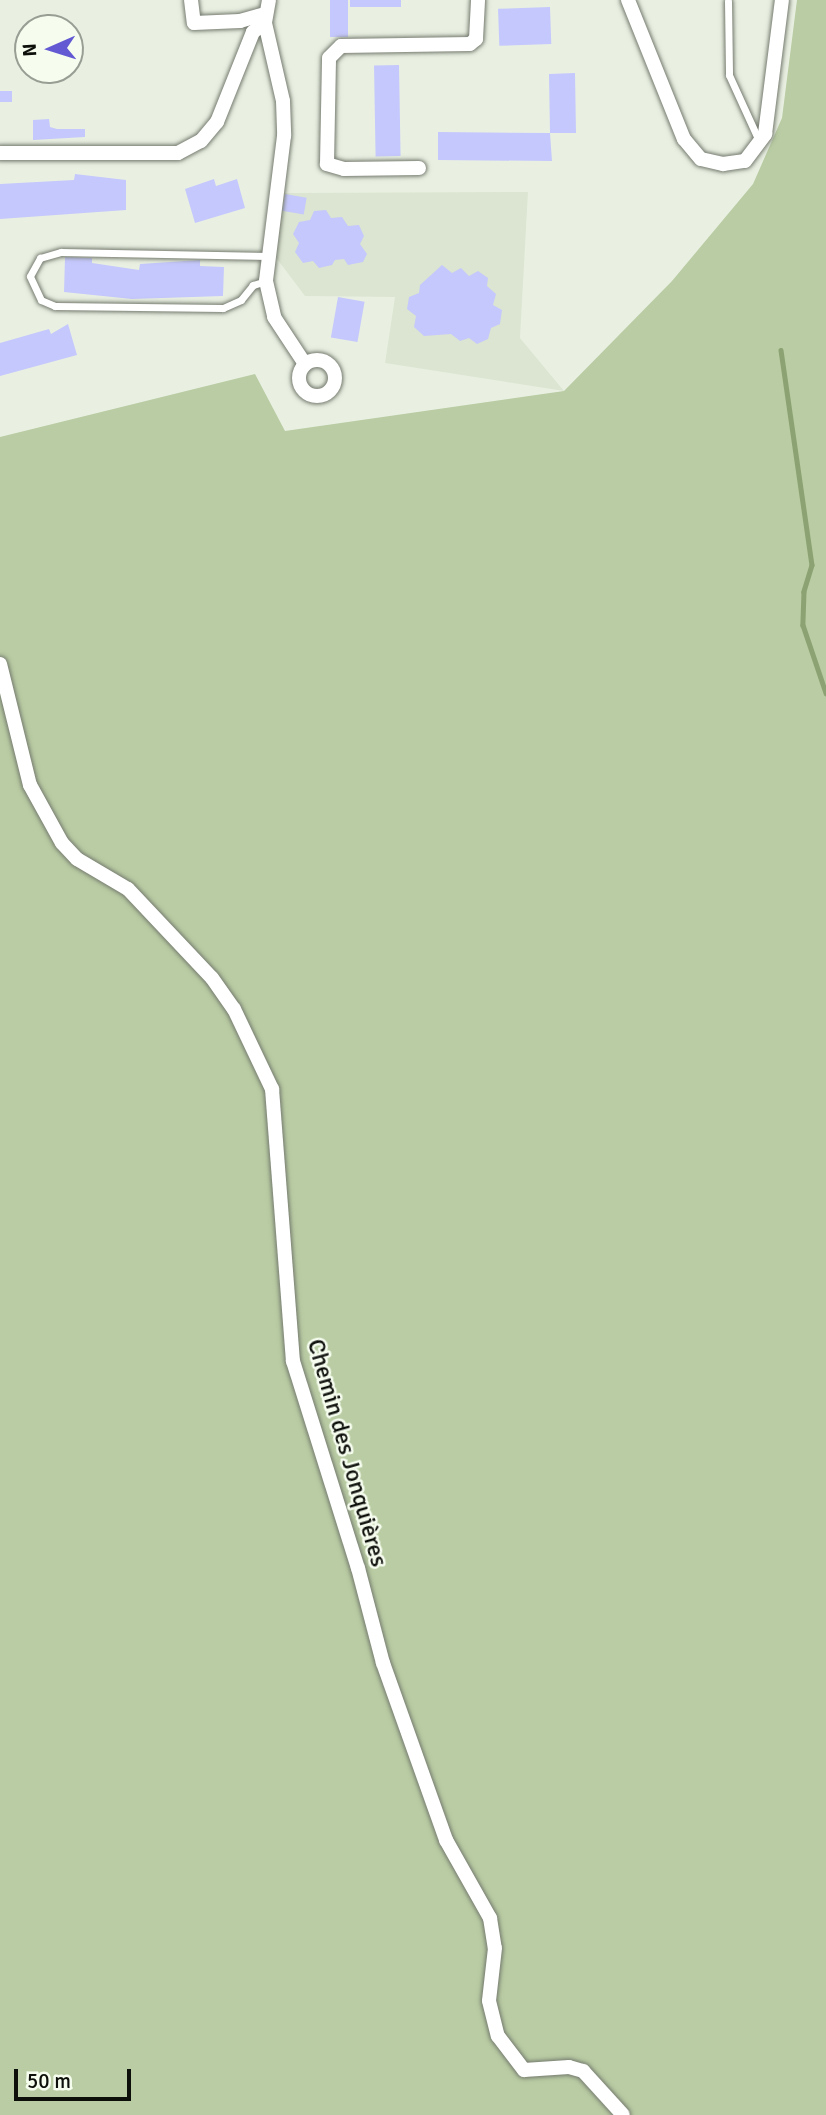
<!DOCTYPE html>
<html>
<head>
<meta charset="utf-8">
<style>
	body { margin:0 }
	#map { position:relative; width:826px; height:2115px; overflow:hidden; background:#e9f0e2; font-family:Signika,sans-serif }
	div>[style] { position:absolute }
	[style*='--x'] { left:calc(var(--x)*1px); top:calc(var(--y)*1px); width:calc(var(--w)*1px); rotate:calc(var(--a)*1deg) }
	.built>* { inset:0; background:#dce5d1 }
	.green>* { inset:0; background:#b9cca3 }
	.stream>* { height:4.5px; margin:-2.25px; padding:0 2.25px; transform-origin:2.25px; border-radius:2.25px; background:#8ca272 }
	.building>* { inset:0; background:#c5c8fc; transform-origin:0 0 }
	.roads { filter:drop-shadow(0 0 2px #757b6f) drop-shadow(0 0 2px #757b6f) }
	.lane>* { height:7px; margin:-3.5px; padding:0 3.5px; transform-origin:3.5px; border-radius:3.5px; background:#fff }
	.street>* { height:14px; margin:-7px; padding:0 7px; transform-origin:7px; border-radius:7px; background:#fff }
	.street>.ring { margin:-7px; padding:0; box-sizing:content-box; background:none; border:14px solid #fff; border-radius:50% }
	span { translate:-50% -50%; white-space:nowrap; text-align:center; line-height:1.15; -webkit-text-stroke:5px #f6fdef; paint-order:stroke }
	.street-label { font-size:24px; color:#0d0f0b }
	.north { position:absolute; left:14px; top:14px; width:70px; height:70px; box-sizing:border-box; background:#f6fdef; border:2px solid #999e94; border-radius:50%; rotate:267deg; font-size:19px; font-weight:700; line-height:28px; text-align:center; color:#0d0f0b }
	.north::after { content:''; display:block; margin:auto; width:24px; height:32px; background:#635ad3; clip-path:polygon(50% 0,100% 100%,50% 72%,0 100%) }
	.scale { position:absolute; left:14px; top:2069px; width:117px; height:32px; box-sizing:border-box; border:4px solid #0d0f0b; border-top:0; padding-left:9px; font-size:21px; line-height:24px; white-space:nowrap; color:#0d0f0b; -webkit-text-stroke:5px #f6fdef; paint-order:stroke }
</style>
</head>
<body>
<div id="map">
	<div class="built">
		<div style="clip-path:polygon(528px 192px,520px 338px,564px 391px,385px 363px,395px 297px,305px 296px,274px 255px,284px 193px)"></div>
	</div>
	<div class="green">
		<div style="clip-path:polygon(797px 0,826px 0,826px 2115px,0 2115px,0 437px,255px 374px,285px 431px,564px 391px,672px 281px,753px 184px,782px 118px)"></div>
	</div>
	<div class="stream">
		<div style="--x:781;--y:350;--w:217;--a:81.8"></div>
		<div style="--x:812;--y:565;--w:28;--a:107"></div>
		<div style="--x:804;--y:592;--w:33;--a:92"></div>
		<div style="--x:803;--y:625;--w:72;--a:71.3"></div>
	</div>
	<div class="building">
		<div style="left:330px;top:0;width:18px;height:37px"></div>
		<div style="left:350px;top:0;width:51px;height:7px"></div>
		<div style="left:550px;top:7px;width:37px;height:52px;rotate:88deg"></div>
		<div style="left:399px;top:65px;width:91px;height:25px;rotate:89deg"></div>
		<div style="clip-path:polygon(575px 73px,576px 133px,550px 133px,552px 161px,438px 160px,438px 132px,550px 133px,549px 74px)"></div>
		<div style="left:0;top:91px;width:12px;height:11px"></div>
		<div style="clip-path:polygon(49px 119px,50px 127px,57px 129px,85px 129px,85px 137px,33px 140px,33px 120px)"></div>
		<div style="clip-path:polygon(75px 174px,126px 180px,126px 210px,0 219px,0 184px,74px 180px)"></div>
		<div style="clip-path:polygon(214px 179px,216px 186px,237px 179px,245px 208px,195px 223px,185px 189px)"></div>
		<div style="left:285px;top:194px;width:22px;height:17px;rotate:10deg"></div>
		<div style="clip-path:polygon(326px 210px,331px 218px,342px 217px,348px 226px,359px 225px,364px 236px,360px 244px,367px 254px,363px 262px,348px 265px,344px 259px,335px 260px,332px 265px,319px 268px,313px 261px,303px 263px,295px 252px,299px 243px,293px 234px,299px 222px,310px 220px,314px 211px)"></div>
		<div style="clip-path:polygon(65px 257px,92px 258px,92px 263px,139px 270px,140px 264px,200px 260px,200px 266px,224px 267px,223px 296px,132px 299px,64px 292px)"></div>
		<div style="clip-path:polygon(442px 265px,452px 273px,461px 268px,469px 276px,478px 271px,488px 278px,487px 286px,496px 294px,493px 305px,502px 310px,500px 324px,491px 328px,488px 339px,477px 344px,469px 338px,460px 341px,451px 334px,424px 336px,414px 327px,416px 316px,407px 309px,409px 297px,419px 293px,420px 285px)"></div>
		<div style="left:338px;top:297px;width:27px;height:41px;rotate:10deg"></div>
		<div style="clip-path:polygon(68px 324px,77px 355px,0 376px,0 343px,49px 329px,51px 334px)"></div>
	</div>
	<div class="roads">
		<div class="lane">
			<div style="--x:728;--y:1;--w:74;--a:89.2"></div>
			<div style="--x:729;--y:75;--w:75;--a:65.5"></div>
			<div style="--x:266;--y:281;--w:14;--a:163"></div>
			<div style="--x:253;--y:285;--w:19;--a:129"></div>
			<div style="--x:241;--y:300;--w:20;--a:156"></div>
			<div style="--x:223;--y:308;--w:168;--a:-179.3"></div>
			<div style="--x:55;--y:306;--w:15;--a:-157"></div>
			<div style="--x:41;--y:300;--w:26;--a:-115"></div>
			<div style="--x:30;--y:276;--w:21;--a:-61"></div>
			<div style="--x:40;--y:258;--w:22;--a:-16"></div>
			<div style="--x:61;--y:252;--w:207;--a:1.1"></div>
		</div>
		<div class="street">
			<div style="--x:191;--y:0;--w:23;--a:83"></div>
			<div style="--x:194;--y:23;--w:46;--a:-2.5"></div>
			<div style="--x:240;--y:21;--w:25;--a:-16"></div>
			<div style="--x:269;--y:0;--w:23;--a:100"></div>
			<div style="--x:265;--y:23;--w:80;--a:77"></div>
			<div style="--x:283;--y:101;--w:35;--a:88"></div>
			<div style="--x:284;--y:136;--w:146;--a:97.1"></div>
			<div style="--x:266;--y:281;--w:37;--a:77"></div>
			<div style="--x:274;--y:317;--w:56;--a:56.6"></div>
			<div style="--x:628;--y:0;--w:150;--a:68.1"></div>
			<div style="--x:684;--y:139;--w:26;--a:50"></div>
			<div style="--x:701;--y:159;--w:23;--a:13"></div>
			<div style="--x:723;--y:164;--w:22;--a:-8"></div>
			<div style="--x:745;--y:161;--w:34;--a:-53"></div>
			<div style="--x:765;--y:134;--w:135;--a:-82.8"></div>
			<div style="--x:0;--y:153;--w:178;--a:0"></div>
			<div style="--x:178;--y:153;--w:26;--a:-28"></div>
			<div style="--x:201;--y:141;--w:25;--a:-50"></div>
			<div style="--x:217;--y:122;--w:97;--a:-68.2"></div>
			<div style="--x:253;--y:32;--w:15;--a:-37"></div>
			<div style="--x:419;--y:168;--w:75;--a:179.2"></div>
			<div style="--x:344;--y:169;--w:18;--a:-164"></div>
			<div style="--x:327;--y:164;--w:106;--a:-88.9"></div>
			<div style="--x:329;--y:58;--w:17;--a:-45"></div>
			<div style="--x:341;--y:46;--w:129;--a:-0.9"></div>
			<div style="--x:470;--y:44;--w:8;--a:-40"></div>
			<div style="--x:476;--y:39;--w:39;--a:-87"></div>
			<div class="ring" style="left:299px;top:360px;width:22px;height:22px"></div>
			<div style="--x:0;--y:664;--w:125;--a:76.1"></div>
			<div style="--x:30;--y:785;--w:66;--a:61.1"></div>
			<div style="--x:62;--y:843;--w:22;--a:47"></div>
			<div style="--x:77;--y:859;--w:59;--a:30.5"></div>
			<div style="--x:128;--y:889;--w:122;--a:46.7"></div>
			<div style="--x:212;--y:978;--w:38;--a:55"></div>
			<div style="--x:234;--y:1009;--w:89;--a:64.6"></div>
			<div style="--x:272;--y:1089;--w:273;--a:85.6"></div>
			<div style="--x:293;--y:1361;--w:217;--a:72.6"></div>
			<div style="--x:358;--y:1568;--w:98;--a:75.3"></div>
			<div style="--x:383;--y:1663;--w:188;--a:70.4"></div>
			<div style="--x:446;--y:1840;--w:90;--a:60.6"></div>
			<div style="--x:490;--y:1918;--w:30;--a:81"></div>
			<div style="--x:495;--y:1948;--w:53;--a:96.5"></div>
			<div style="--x:489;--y:2001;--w:36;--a:76"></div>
			<div style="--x:498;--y:2036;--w:43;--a:52.6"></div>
			<div style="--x:524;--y:2070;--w:45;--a:-3.8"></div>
			<div style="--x:569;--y:2067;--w:15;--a:16"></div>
			<div style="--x:583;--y:2071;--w:59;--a:47.7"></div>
		</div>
	</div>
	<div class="street-label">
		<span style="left:347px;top:1453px;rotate:74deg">Chemin des Jonquières</span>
	</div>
	<div class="north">N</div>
	<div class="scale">50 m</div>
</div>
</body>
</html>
